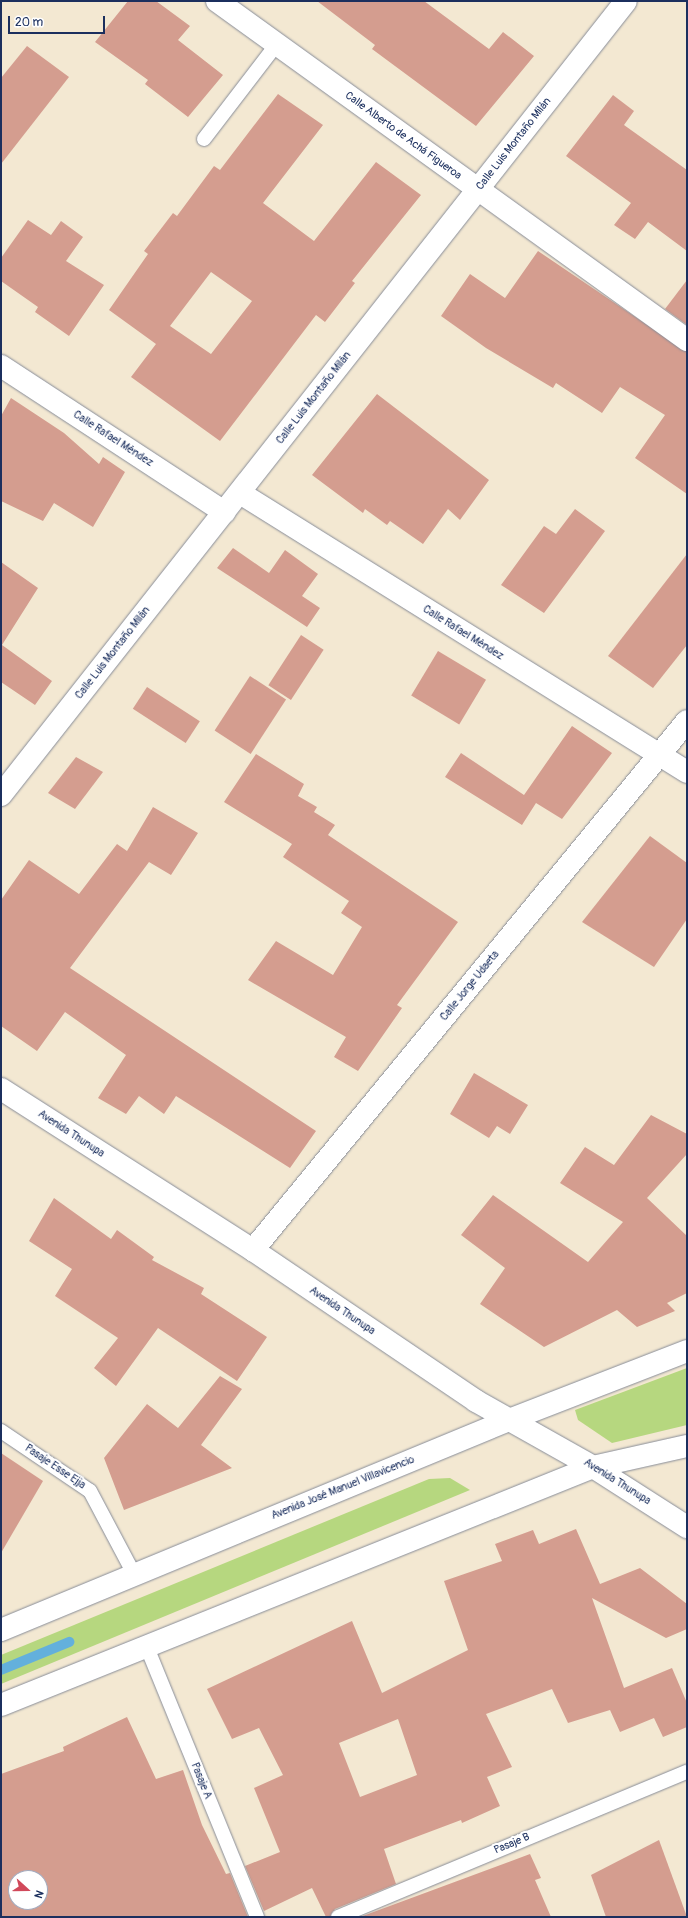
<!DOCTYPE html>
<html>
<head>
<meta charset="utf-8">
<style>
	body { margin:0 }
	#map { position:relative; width:688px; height:1918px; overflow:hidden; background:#f3e8d2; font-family:Pangolin,sans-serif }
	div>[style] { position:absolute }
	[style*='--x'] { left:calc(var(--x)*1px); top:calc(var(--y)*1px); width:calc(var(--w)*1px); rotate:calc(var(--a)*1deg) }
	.green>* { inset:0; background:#b6d77f }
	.stream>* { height:10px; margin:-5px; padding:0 5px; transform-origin:5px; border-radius:5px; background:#63b0dc }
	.building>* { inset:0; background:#d49d8f; transform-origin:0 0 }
	.roads { filter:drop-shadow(0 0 1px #878c98) drop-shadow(0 0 1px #878c98) }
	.service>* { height:14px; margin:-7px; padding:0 7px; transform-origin:7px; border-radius:7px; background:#fff }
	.minor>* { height:22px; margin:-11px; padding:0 11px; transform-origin:11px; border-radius:11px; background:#fff }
	.tertiary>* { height:22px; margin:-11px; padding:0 11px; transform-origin:11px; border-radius:11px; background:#fff }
	.secondary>* { height:22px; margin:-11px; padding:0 11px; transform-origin:11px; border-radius:11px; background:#fff }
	span { translate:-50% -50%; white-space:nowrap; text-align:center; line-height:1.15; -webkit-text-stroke:4px #fff; paint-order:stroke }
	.street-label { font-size:11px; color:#1b2f5e }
	.frame { position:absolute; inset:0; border:2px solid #1b2f5e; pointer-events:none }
	.north { position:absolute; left:8px; top:1870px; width:40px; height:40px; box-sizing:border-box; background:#fff; border:1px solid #a4acbf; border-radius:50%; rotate:111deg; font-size:11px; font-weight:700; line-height:16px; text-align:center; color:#1b2f5e }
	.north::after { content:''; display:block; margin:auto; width:14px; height:18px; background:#d1495b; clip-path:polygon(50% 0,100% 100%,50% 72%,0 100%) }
	.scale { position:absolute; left:8px; top:16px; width:97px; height:18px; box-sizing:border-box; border:2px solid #1b2f5e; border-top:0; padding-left:5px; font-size:12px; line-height:14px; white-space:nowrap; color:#1b2f5e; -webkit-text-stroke:3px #fff; paint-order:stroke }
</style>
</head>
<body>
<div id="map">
	<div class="green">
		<div style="clip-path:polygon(687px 1368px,687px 1425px,612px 1443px,578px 1420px,575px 1410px)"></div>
		<div style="clip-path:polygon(450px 1478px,470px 1490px,1px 1684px,1px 1655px,429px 1479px)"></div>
	</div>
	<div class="stream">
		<div style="--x:1;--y:1670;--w:74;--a:-22.4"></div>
	</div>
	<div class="building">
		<div style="clip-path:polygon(128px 1px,156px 1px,190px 26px,178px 40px,223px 75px,188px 117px,145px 84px,148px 80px,95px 42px)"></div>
		<div style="clip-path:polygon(317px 1px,424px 1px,489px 49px,503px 32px,534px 56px,476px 126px,372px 49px,375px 45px)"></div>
		<div style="clip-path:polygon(27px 46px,69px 77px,1px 164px,1px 78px)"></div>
		<div style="clip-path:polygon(evenodd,278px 94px,323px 125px,263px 203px,314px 241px,376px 162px,421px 195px,352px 281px,355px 283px,325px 322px,316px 315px,220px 441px,131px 377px,156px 344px,109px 310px,148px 254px,144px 251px,173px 213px,177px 216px,214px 166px,220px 170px,278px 94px,211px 272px,252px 301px,211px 354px,170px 326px,211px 272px)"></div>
		<div style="clip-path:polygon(613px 95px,634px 111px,624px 125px,687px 170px,687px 251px,648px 222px,635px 239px,614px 225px,631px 203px,566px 156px)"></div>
		<div style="clip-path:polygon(28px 220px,51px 235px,61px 221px,83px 237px,66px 261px,104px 285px,69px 336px,35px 312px,38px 307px,1px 281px,1px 258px)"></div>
		<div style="clip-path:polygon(538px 251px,687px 352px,687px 494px,635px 458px,665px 415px,620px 387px,602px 413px,556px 383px,553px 388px,486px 348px,441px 316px,470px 274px,505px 298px)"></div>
		<div style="clip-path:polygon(687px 280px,687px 325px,665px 309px)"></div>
		<div style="clip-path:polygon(377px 394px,489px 480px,460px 520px,448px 509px,423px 544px,390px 521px,387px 525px,365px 509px,363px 513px,312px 475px)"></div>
		<div style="clip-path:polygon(11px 398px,64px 433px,99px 464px,103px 457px,125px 472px,93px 527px,54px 503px,43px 521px,1px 501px,1px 416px)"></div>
		<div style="clip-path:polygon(575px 509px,605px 531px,544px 613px,501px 585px,544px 526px,556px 534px)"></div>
		<div style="clip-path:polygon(233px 548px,269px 573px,285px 550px,318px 574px,302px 596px,320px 608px,307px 627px,217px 568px)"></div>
		<div style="clip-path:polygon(687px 554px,687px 645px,653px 688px,608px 656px)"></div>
		<div style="clip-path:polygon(1px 562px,38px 588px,2px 645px,52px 681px,35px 705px,1px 682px)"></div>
		<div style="left:301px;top:635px;width:27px;height:60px;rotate:33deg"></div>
		<div style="left:438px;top:651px;width:56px;height:52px;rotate:31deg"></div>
		<div style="left:250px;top:676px;width:43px;height:65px;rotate:33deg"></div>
		<div style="left:147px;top:687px;width:63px;height:26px;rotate:33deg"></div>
		<div style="clip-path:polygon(572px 726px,612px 753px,562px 819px,536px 803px,522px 825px,445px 777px,461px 753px,524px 795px)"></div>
		<div style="clip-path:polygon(256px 754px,304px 784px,298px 796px,317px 807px,314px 812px,335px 825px,328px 835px,458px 922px,397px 1005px,402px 1008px,358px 1071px,334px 1057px,346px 1037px,248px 980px,276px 941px,333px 975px,362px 927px,341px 913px,349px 901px,283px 857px,292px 844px,224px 802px)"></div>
		<div style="clip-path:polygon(76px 757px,103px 772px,75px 809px,48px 793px)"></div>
		<div style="clip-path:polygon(153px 807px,198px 833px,171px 875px,149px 862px,70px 968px,316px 1131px,290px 1168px,176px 1096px,164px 1114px,139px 1096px,126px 1114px,98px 1098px,126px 1055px,65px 1012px,37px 1051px,1px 1026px,1px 900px,29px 860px,79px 894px,117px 844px,127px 851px)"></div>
		<div style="clip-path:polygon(650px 836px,687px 863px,687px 919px,654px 967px,582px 922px)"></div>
		<div style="clip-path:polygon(474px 1073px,528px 1105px,510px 1134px,497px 1126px,489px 1138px,450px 1114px)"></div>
		<div style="clip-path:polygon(651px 1115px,687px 1134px,687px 1154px,647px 1198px,687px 1236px,687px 1293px,667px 1303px,675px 1311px,637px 1327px,617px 1310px,544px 1347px,480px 1304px,505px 1268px,461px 1235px,493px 1195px,588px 1262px,623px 1222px,560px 1183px,585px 1147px,614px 1165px)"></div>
		<div style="clip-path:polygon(54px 1198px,111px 1239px,117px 1230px,154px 1257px,152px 1260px,204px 1288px,201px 1294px,267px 1337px,237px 1381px,158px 1328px,116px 1386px,94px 1368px,118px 1338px,55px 1296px,72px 1269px,29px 1241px)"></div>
		<div style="clip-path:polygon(220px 1376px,242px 1389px,201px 1445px,232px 1468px,124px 1510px,104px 1458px,147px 1404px,178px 1428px)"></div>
		<div style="clip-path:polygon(1px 1453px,43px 1481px,1px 1553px)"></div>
		<div style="clip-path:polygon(evenodd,576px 1529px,600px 1584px,640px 1568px,687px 1604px,687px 1629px,666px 1638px,592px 1598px,624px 1688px,672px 1668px,687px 1703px,687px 1727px,663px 1737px,654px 1718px,620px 1732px,610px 1710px,568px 1723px,552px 1689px,486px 1714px,512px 1767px,487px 1777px,500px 1806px,462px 1823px,461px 1820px,384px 1849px,396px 1884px,335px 1909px,330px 1917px,326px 1917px,312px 1888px,264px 1911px,245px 1866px,280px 1852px,254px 1788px,283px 1775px,259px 1728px,232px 1739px,207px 1689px,352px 1621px,382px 1693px,468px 1650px,444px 1581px,502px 1561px,495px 1544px,533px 1530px,539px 1544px,576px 1529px,398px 1719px,417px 1775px,360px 1797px,339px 1743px,398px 1719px)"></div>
		<div style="clip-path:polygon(evenodd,127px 1717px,156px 1779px,183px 1770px,202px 1825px,226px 1874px,230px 1873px,248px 1917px,1px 1917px,1px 1774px,64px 1751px,63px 1747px,127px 1717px,16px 1878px,40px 1878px,40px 1902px,16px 1902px,16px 1878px)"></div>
		<div style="clip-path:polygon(659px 1840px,687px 1917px,606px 1917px,591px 1875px)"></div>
		<div style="clip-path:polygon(530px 1854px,541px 1878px,535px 1880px,551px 1917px,360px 1917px)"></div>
	</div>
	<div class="roads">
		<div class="service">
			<div style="--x:204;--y:139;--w:120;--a:-52.5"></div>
			<div style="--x:1;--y:1431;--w:107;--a:34"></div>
			<div style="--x:90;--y:1491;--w:94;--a:62.1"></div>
			<div style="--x:146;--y:1645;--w:294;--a:67.8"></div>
			<div style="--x:338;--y:1917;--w:378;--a:-22.6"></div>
		</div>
		<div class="minor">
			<div style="--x:217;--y:1;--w:580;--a:35.8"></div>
			<div style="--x:1;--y:366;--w:267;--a:33.2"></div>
			<div style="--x:240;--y:493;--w:527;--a:31.97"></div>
			<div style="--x:1;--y:795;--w:1010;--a:-51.79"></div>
			<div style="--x:253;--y:1250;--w:684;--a:-50.63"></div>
		</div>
		<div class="tertiary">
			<div style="--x:1;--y:1089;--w:299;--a:32.6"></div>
			<div style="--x:253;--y:1250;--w:269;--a:34.1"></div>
			<div style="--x:476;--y:1401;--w:134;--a:29.4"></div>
			<div style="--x:593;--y:1467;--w:112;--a:32.6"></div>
		</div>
		<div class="secondary">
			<div style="--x:1;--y:1630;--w:550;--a:-22.46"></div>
			<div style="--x:509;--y:1420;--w:191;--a:-21.2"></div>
			<div style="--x:1;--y:1705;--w:638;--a:-21.9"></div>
			<div style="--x:593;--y:1467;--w:96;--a:-12.6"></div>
		</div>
	</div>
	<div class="street-label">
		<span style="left:403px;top:136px;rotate:36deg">Calle Alberto de Achá Figueroa</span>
		<span style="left:514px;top:144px;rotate:-52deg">Calle Luis Montaño Milán</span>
		<span style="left:314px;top:398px;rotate:-52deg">Calle Luis Montaño Milán</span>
		<span style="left:113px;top:439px;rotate:33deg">Calle Rafael Méndez</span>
		<span style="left:463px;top:633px;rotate:32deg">Calle Rafael Méndez</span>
		<span style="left:113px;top:653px;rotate:-52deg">Calle Luis Montaño Milán</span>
		<span style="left:470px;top:986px;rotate:-51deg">Calle Jorge Udaeta</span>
		<span style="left:71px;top:1134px;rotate:33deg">Avenida Thunupa</span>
		<span style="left:342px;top:1311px;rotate:34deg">Avenida Thunupa</span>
		<span style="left:55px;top:1467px;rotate:34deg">Pasaje Esse Ejja</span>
		<span style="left:617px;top:1482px;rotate:32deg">Avenida Thunupa</span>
		<span style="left:343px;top:1488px;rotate:-22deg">Avenida José Manuel Villavicencio</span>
		<span style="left:201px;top:1781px;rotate:68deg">Pasaje A</span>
		<span style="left:512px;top:1844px;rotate:-23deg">Pasaje B</span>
	</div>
	<div class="frame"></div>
	<div class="north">N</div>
	<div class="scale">20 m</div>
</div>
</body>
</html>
